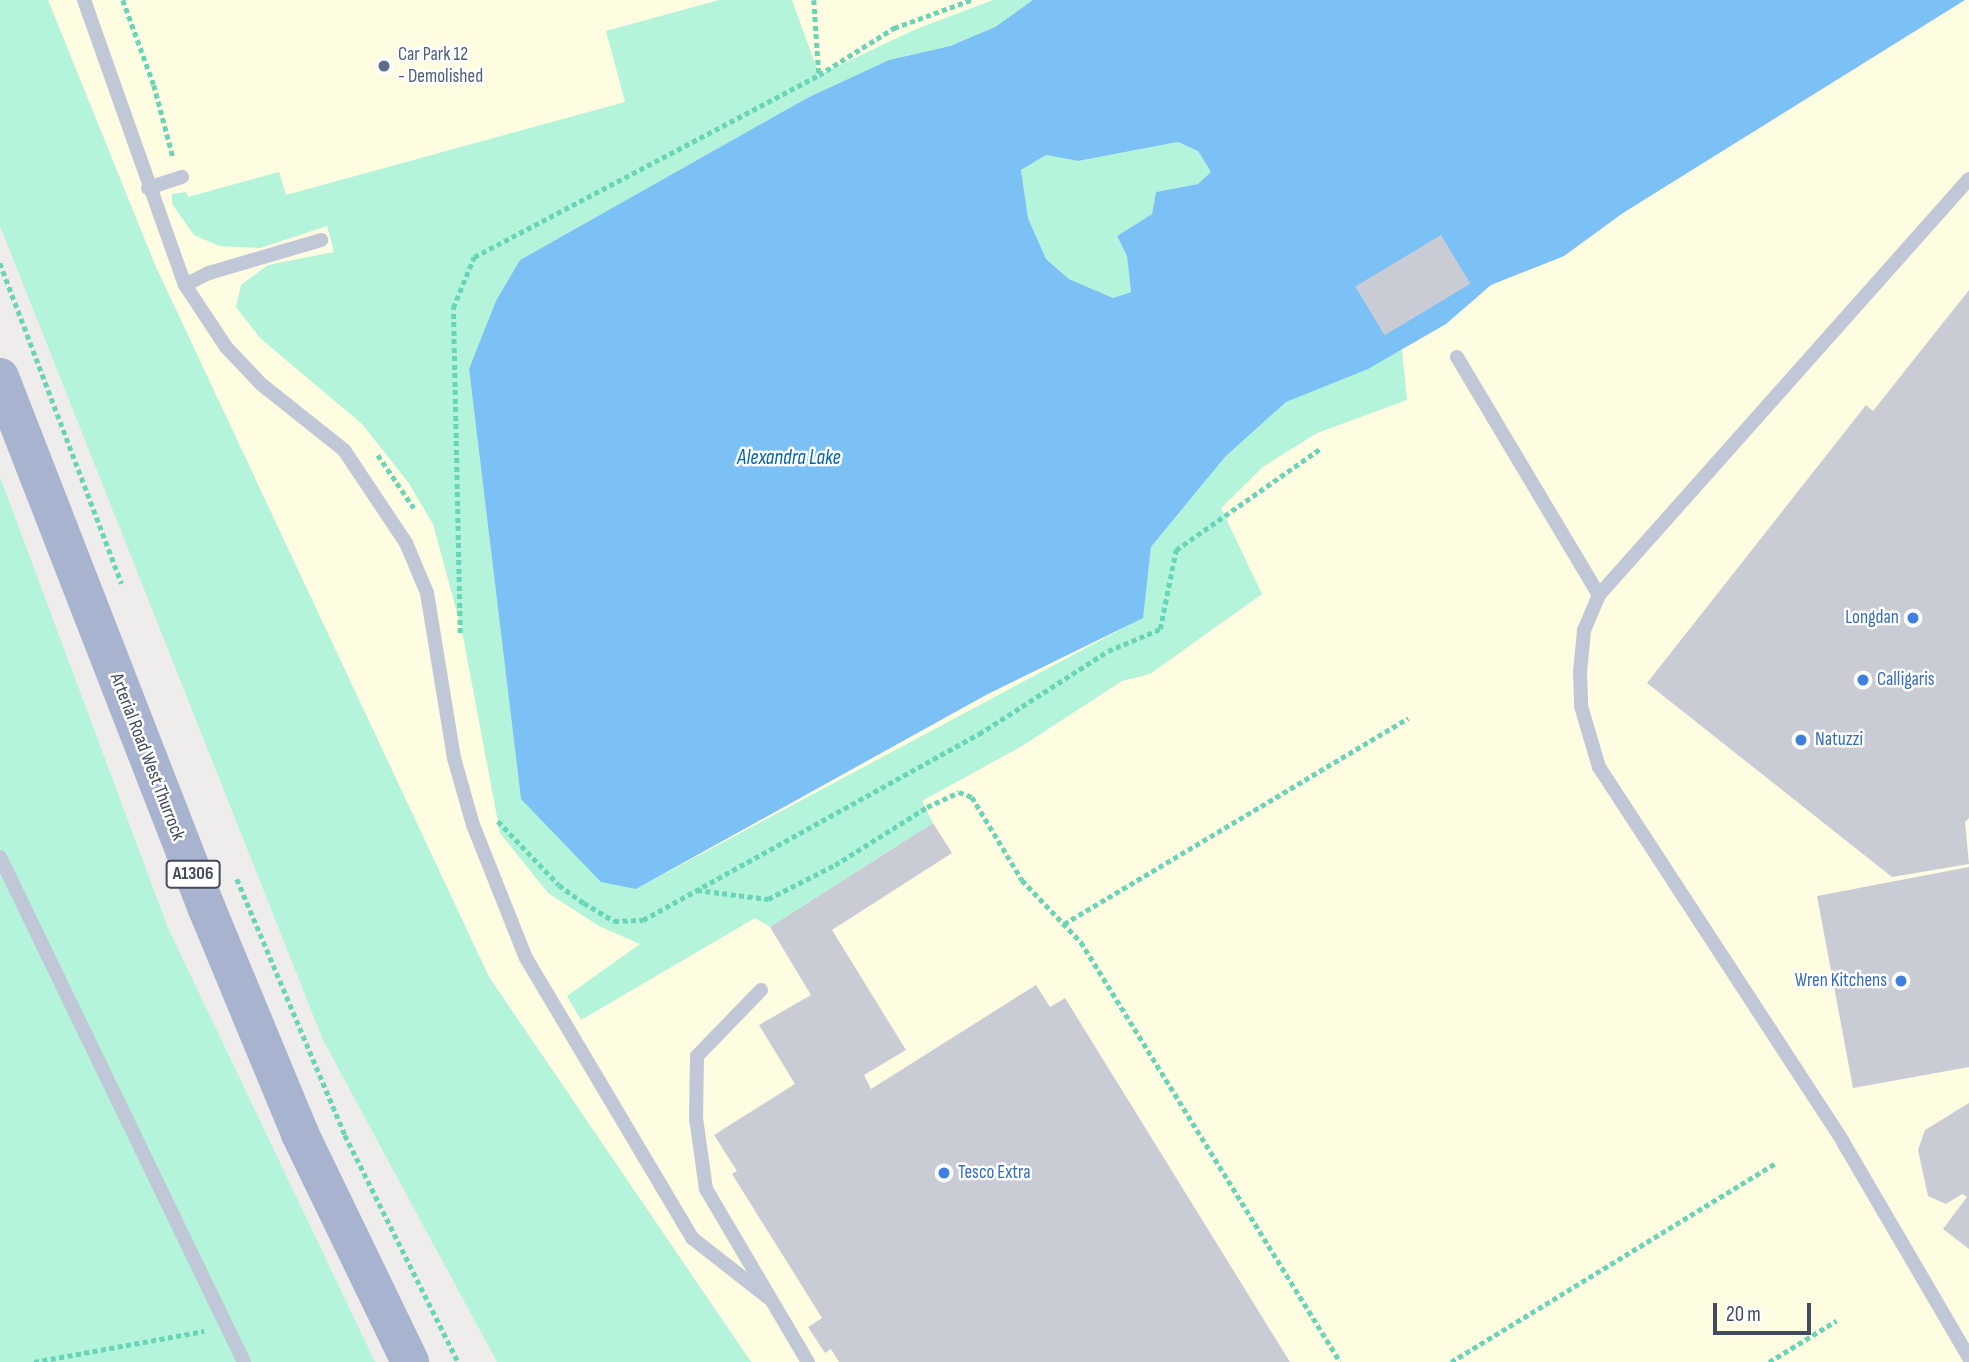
<!DOCTYPE html>
<html>
<head>
<meta charset="utf-8">
<style>
	body { margin:0 }
	#map { position:relative; width:1969px; height:1362px; overflow:hidden; background:#efecec; font-family:"Sofia Sans Condensed",sans-serif }
	div>[style] { position:absolute }
	[style*='--x'] { left:calc(var(--x)*1px); top:calc(var(--y)*1px); width:calc(var(--w)*1px); rotate:calc(var(--a)*1deg) }
	.commercial>* { inset:0; background:#fefce1 }
	.green>* { inset:0; background:#b3f4db }
	.water>* { inset:0; background:#7bc1f6 }
	.building>* { inset:0; background:#caccd5; transform-origin:0 0 }
	.path>* { height:4.5px; margin-top:-2.25px; transform-origin:0; background:repeating-linear-gradient(90deg,#68d5b8 0 5px,transparent 0 8.5px) }
	.lane>* { height:14px; margin:-7px; padding:0 7px; transform-origin:7px; border-radius:7px; background:#c0c7d6 }
	.primary>* { height:38px; margin:-19px; padding:0 19px; transform-origin:19px; border-radius:19px; background:#a8b3cf }
	.dots>* { width:19px; height:19px; translate:-50% -50%; box-sizing:border-box; border:4px solid #fff; border-radius:50% }
	span { translate:-50% -50%; white-space:nowrap; text-align:center; line-height:1.15; -webkit-text-stroke:5px #fff; paint-order:stroke }
	.shield-label span { padding:2px 5px; background:#fff; border:2px solid; border-radius:5px; -webkit-text-stroke-width:0 }
	.shield-label { font-size:18px; color:#424a5c; font-weight:700 }
	.service-label { font-size:19px; color:#4e5e75 }
	.left { translate:0 -50%; text-align:left }
	.shop-label { font-size:19px; color:#366cbe }
	.right { translate:-100% -50%; text-align:right }
	.street-label { font-size:19px; color:#424a5c }
	.water-label { font-size:21px; color:#0064b1; font-style:italic }
	.scale { position:absolute; left:1713px; top:1303px; width:98px; height:32px; box-sizing:border-box; border:4px solid #424a5c; border-top:0; padding-left:9px; font-size:21px; line-height:24px; white-space:nowrap; color:#424a5c; -webkit-text-stroke:5px #fff; paint-order:stroke }
</style>
</head>
<body>
<div id="map">
	<div class="commercial">
		<div style="clip-path:polygon(48px 0,1969px 0,1969px 1362px,751px 1362px,489px 977px,155px 265px)"></div>
	</div>
	<div class="green">
		<div style="clip-path:polygon(0 0,48px 0,155px 265px,489px 977px,751px 1362px,497px 1362px,323px 1040px,0 226px)"></div>
		<div style="clip-path:polygon(719px 0,792px 0,819px 75px,914px 30px,993px 0,1033px 0,995px 27px,950px 46px,889px 60px,807px 98px,520px 260px,469px 369px,521px 799px,636px 889px,1142px 618px,1151px 547px,1225px 457px,1286px 402px,1402px 350px,1407px 400px,1317px 433px,1264px 466px,1221px 508px,1262px 594px,1150px 674px,1122px 681px,1022px 746px,922px 801px,933px 823px,770px 927px,755px 918px,581px 1020px,567px 996px,640px 944px,599px 926px,548px 893px,500px 833px,462px 631px,433px 524px,408px 482px,362px 424px,260px 338px,236px 307px,241px 285px,268px 265px,334px 252px,327px 226px,260px 248px,219px 246px,194px 235px,172px 204px,172px 194px,186px 192px,188px 197px,279px 172px,286px 195px,625px 102px,606px 31px)"></div>
		<div style="clip-path:polygon(1178px 142px,1198px 151px,1211px 172px,1198px 184px,1156px 192px,1152px 214px,1117px 236px,1127px 256px,1131px 292px,1113px 298px,1069px 279px,1046px 259px,1028px 218px,1021px 170px,1046px 155px,1078px 161px)"></div>
		<div style="clip-path:polygon(0 477px,168px 928px,375px 1362px,0 1362px)"></div>
	</div>
	<div class="water">
		<div style="clip-path:polygon(evenodd,1033px 0,1965px 0,1623px 213px,1564px 256px,1491px 285px,1446px 324px,1368px 369px,1286px 402px,1225px 457px,1151px 547px,1143px 618px,986px 695px,636px 889px,601px 882px,521px 799px,469px 369px,496px 301px,520px 260px,807px 98px,889px 60px,950px 46px,995px 27px,1033px 0,1178px 142px,1198px 151px,1211px 172px,1198px 184px,1156px 192px,1152px 214px,1117px 236px,1127px 256px,1131px 292px,1113px 298px,1069px 279px,1046px 259px,1028px 218px,1021px 170px,1046px 155px,1078px 161px,1178px 142px)"></div>
	</div>
	<div class="building">
		<div style="left:1441px;top:235px;width:57px;height:100px;rotate:59deg"></div>
		<div style="clip-path:polygon(1969px 290px,1969px 818px,1965px 822px,1969px 864px,1892px 877px,1647px 683px,1866px 405px,1873px 411px)"></div>
		<div style="clip-path:polygon(933px 823px,952px 853px,832px 930px,906px 1050px,864px 1075px,871px 1089px,1036px 985px,1050px 1007px,1065px 998px,1290px 1362px,839px 1362px,831px 1349px,825px 1353px,808px 1327px,822px 1318px,732px 1174px,737px 1171px,714px 1135px,795px 1084px,759px 1025px,811px 995px,770px 927px)"></div>
		<div style="clip-path:polygon(1969px 867px,1969px 1067px,1853px 1088px,1817px 896px)"></div>
		<div style="clip-path:polygon(1969px 1103px,1969px 1249px,1943px 1229px,1967px 1197px,1962px 1194px,1946px 1204px,1928px 1196px,1918px 1150px,1925px 1130px)"></div>
	</div>
	<div class="path">
		<div style="--x:123;--y:0;--w:90;--a:70"></div>
		<div style="--x:154;--y:85;--w:74;--a:75.2"></div>
		<div style="--x:814;--y:0;--w:75;--a:86.2"></div>
		<div style="--x:0;--y:263;--w:343;--a:69.2"></div>
		<div style="--x:378;--y:455;--w:64;--a:55.8"></div>
		<div style="--x:460;--y:633;--w:325;--a:-91.2"></div>
		<div style="--x:453;--y:308;--w:55;--a:-67.6"></div>
		<div style="--x:474;--y:257;--w:390;--a:-27.8"></div>
		<div style="--x:819;--y:75;--w:89;--a:-32.1"></div>
		<div style="--x:894;--y:28;--w:82;--a:-20"></div>
		<div style="--x:498;--y:821;--w:88;--a:46.4"></div>
		<div style="--x:559;--y:885;--w:31;--a:36"></div>
		<div style="--x:584;--y:903;--w:35;--a:31"></div>
		<div style="--x:614;--y:921;--w:29;--a:-2"></div>
		<div style="--x:643;--y:920;--w:384;--a:-29"></div>
		<div style="--x:979;--y:734;--w:153;--a:-32.8"></div>
		<div style="--x:1108;--y:651;--w:56;--a:-22.9"></div>
		<div style="--x:1160;--y:629;--w:81;--a:-78.6"></div>
		<div style="--x:1176;--y:550;--w:177;--a:-35.1"></div>
		<div style="--x:237;--y:879;--w:278;--a:67.1"></div>
		<div style="--x:345;--y:1135;--w:254;--a:63.5"></div>
		<div style="--x:697;--y:890;--w:72;--a:7.2"></div>
		<div style="--x:768;--y:899;--w:75;--a:-26.9"></div>
		<div style="--x:835;--y:865;--w:109;--a:-32.2"></div>
		<div style="--x:927;--y:807;--w:35;--a:-25"></div>
		<div style="--x:959;--y:792;--w:14;--a:21"></div>
		<div style="--x:972;--y:797;--w:97;--a:58.9"></div>
		<div style="--x:1022;--y:880;--w:86;--a:46.4"></div>
		<div style="--x:1081;--y:942;--w:493;--a:58.3"></div>
		<div style="--x:1064;--y:924;--w:401;--a:-30.9"></div>
		<div style="--x:34;--y:1362;--w:173;--a:-10.3"></div>
		<div style="--x:1451;--y:1362;--w:382;--a:-31.5"></div>
		<div style="--x:1769;--y:1362;--w:79;--a:-31.5"></div>
	</div>
	<div class="lane">
		<div style="--x:84;--y:0;--w:302;--a:70.5"></div>
		<div style="--x:185;--y:285;--w:74;--a:56.5"></div>
		<div style="--x:226;--y:347;--w:51;--a:46.6"></div>
		<div style="--x:261;--y:384;--w:106;--a:38.5"></div>
		<div style="--x:344;--y:450;--w:112;--a:56.3"></div>
		<div style="--x:406;--y:543;--w:54;--a:67.2"></div>
		<div style="--x:427;--y:593;--w:167;--a:80.7"></div>
		<div style="--x:454;--y:758;--w:70;--a:74.2"></div>
		<div style="--x:473;--y:825;--w:143;--a:68.3"></div>
		<div style="--x:526;--y:958;--w:326;--a:59.3"></div>
		<div style="--x:692;--y:1238;--w:99;--a:38"></div>
		<div style="--x:1969;--y:179;--w:557;--a:131.65"></div>
		<div style="--x:1599;--y:595;--w:39;--a:113"></div>
		<div style="--x:1584;--y:631;--w:41;--a:95.6"></div>
		<div style="--x:1580;--y:672;--w:34;--a:88"></div>
		<div style="--x:1581;--y:706;--w:64;--a:73.6"></div>
		<div style="--x:1599;--y:767;--w:447;--a:56.9"></div>
		<div style="--x:1843;--y:1142;--w:250;--a:59.7"></div>
		<div style="--x:148;--y:188;--w:36;--a:-18"></div>
		<div style="--x:185;--y:285;--w:27;--a:-27"></div>
		<div style="--x:209;--y:273;--w:117;--a:-16.4"></div>
		<div style="--x:1457;--y:357;--w:277;--a:59.2"></div>
		<div style="--x:0;--y:857;--w:561;--a:64.21"></div>
		<div style="--x:761;--y:990;--w:92;--a:134.1"></div>
		<div style="--x:697;--y:1056;--w:62;--a:90.9"></div>
		<div style="--x:696;--y:1118;--w:72;--a:82"></div>
		<div style="--x:706;--y:1189;--w:201;--a:59.5"></div>
	</div>
	<div class="primary">
		<div style="--x:0;--y:377;--w:571;--a:68.74"></div>
		<div style="--x:207;--y:909;--w:243;--a:67.5"></div>
		<div style="--x:300;--y:1134;--w:253;--a:64.2"></div>
	</div>
	<div class="dots">
		<div style="left:384px;top:66px;background:#5c6f8a"></div>
		<div style="left:1913px;top:618px;background:#3f7fe0"></div>
		<div style="left:1863px;top:680px;background:#3f7fe0"></div>
		<div style="left:1801px;top:740px;background:#3f7fe0"></div>
		<div style="left:1901px;top:981px;background:#3f7fe0"></div>
		<div style="left:944px;top:1173px;background:#3f7fe0"></div>
	</div>
	<div class="shield-label">
		<span style="left:193px;top:874px">A1306</span>
	</div>
	<div class="service-label">
		<span class="left" style="left:398px;top:66px">Car Park 12<br>- Demolished</span>
	</div>
	<div class="shop-label">
		<span class="right" style="left:1899px;top:618px">Longdan</span>
		<span class="left" style="left:1877px;top:680px">Calligaris</span>
		<span class="left" style="left:1815px;top:740px">Natuzzi</span>
		<span class="right" style="left:1887px;top:981px">Wren Kitchens</span>
		<span class="left" style="left:958px;top:1173px">Tesco Extra</span>
	</div>
	<div class="street-label">
		<span style="left:147px;top:757px;rotate:69deg">Arterial Road West Thurrock</span>
	</div>
	<div class="water-label">
		<span style="left:789px;top:458px">Alexandra Lake</span>
	</div>
	<div class="scale">20 m</div>
</div>
</body>
</html>
